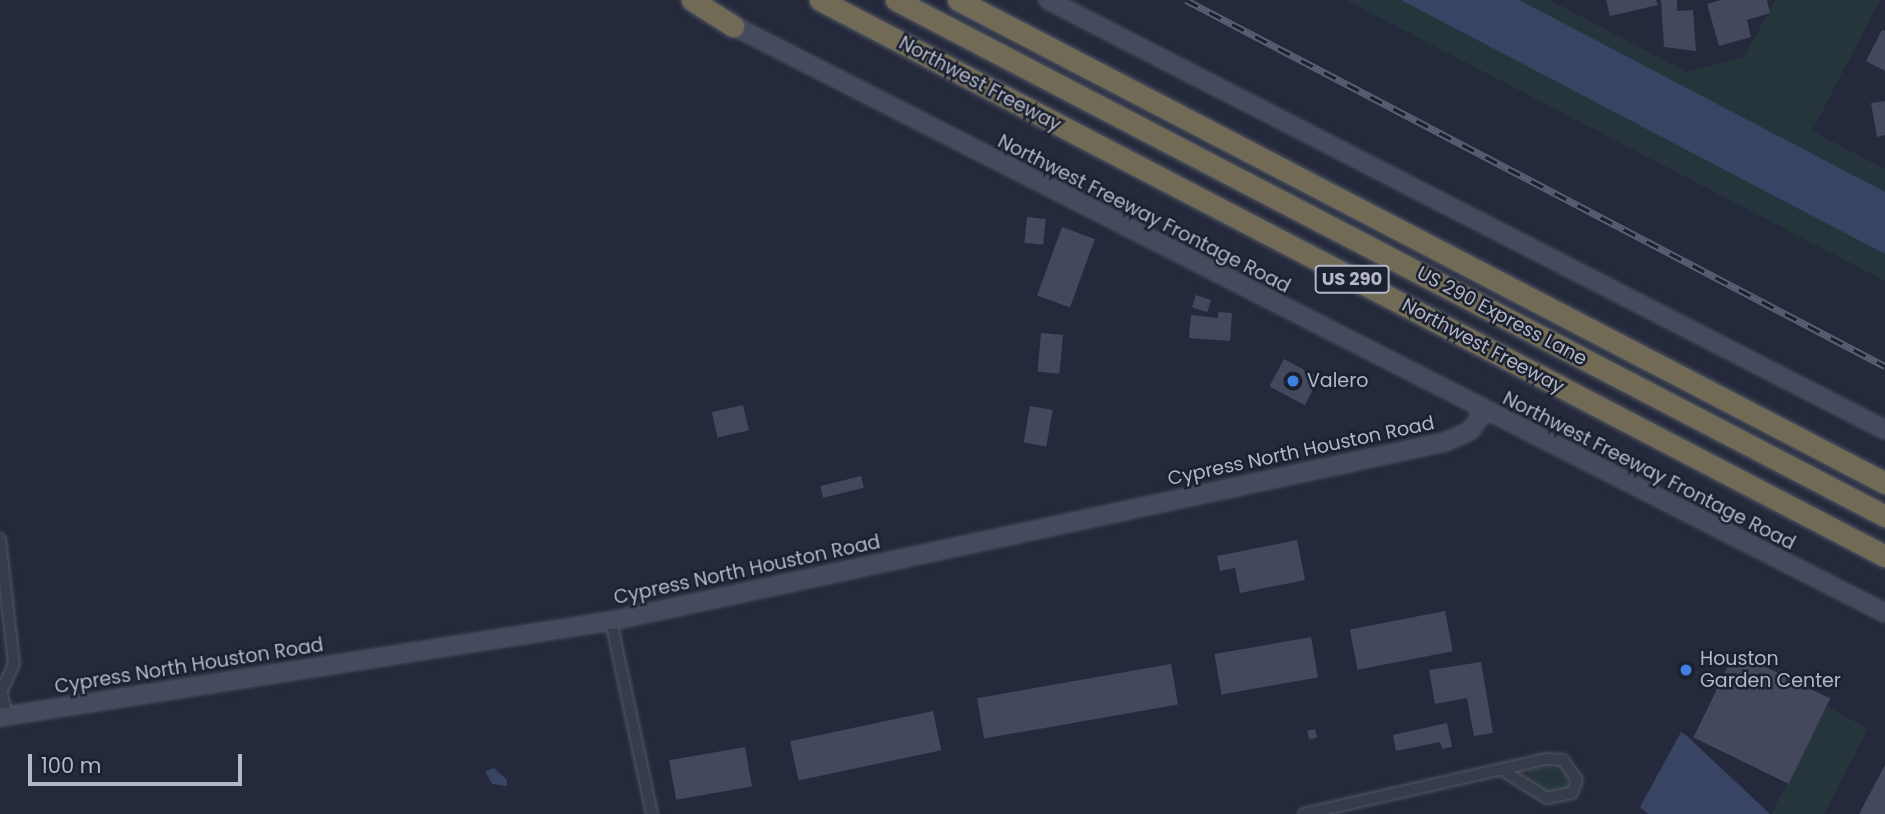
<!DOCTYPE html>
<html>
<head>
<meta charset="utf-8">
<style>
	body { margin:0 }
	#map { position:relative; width:1885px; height:814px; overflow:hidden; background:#24293b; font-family:Poppins,sans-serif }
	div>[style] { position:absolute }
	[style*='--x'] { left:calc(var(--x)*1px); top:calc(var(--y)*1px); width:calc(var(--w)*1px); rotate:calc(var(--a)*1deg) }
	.green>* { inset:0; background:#26353c }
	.water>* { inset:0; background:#394464 }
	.building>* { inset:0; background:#43485d; transform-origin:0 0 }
	.roads { filter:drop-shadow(0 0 2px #525766) drop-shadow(0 0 2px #525766) }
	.minor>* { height:10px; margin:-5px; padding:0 5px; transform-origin:5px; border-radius:5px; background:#373c4b }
	.secondary>* { height:16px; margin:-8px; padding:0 8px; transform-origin:8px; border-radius:8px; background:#454a5e }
	.motorway>* { height:21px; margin:-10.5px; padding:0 10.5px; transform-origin:10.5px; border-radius:10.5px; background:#716b55 }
	.rail>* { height:7px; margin-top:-3.5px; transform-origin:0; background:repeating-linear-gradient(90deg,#1c2130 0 13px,#595f72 0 26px); box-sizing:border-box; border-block:2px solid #595f72 }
	.dots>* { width:19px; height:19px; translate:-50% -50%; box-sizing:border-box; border:4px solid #1c2130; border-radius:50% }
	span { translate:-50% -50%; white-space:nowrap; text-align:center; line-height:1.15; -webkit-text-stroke:5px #1c2130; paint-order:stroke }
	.shield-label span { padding:2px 5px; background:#1c2130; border:2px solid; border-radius:5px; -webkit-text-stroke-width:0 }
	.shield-label { font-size:18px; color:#b3b7c7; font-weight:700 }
	.street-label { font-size:19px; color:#b3b7c7 }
	.poi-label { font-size:19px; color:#b3b7c7 }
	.left { translate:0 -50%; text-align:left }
	.scale { position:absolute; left:28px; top:754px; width:214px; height:32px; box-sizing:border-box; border:4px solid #b3b7c7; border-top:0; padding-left:9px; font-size:21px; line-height:24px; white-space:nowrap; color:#b3b7c7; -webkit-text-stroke:5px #1c2130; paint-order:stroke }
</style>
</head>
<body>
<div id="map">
	<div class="green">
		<div style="clip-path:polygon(1346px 0,1550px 0,1687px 72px,1744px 57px,1775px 0,1880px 0,1812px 131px,1885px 169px,1885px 281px)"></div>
		<div style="clip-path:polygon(1827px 706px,1868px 729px,1824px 814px,1771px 814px)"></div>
		<div style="clip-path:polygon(1548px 766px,1568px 772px,1567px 788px,1548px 792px,1526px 779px,1528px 770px)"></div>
	</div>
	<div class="water">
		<div style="clip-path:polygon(1401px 0,1519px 0,1885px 192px,1885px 254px)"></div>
		<div style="clip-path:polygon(1681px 732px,1687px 736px,1770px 814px,1648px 814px,1640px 807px)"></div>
		<div style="clip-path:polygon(494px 768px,507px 780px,507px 786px,492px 784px,485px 771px)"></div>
	</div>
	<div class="building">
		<div style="clip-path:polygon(1606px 0,1656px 0,1658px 5px,1610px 16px)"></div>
		<div style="clip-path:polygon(1661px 0,1677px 0,1677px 11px,1693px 10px,1696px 51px,1664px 47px)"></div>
		<div style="clip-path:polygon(1721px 0,1767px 0,1770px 13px,1747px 20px,1751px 37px,1719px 46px,1707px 4px)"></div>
		<div style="clip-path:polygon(1882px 30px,1885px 31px,1885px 71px,1866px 61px)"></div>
		<div style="clip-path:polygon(1885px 101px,1885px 135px,1877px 137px,1871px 103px)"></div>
		<div style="left:1027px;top:217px;width:19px;height:26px;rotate:6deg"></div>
		<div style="left:1062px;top:227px;width:35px;height:73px;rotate:20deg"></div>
		<div style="left:1196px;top:295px;width:16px;height:13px;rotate:18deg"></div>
		<div style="clip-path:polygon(1218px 312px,1232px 313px,1230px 341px,1189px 338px,1191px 315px,1218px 318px)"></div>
		<div style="left:1041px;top:333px;width:22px;height:39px;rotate:5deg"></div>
		<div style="left:1284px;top:359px;width:40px;height:31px;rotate:28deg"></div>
		<div style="left:743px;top:405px;width:26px;height:32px;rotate:77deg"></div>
		<div style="left:1030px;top:406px;width:23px;height:37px;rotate:10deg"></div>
		<div style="left:861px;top:476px;width:12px;height:42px;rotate:76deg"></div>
		<div style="clip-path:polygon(1297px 540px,1305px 580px,1240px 593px,1235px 568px,1220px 571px,1217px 556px)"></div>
		<div style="left:1445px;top:611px;width:41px;height:97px;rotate:79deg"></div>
		<div style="left:1311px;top:637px;width:41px;height:98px;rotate:80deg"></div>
		<div style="left:1735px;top:652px;width:106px;height:95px;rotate:26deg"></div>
		<div style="clip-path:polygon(1481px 662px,1493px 733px,1474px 736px,1467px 698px,1435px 704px,1429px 670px)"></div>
		<div style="left:1171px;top:664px;width:41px;height:197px;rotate:80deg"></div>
		<div style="left:933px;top:711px;width:40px;height:146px;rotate:78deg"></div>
		<div style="clip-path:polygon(1447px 723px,1452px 747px,1442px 749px,1440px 742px,1396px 751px,1393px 735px)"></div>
		<div style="left:1315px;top:729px;width:9px;height:8px;rotate:77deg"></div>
		<div style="left:745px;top:747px;width:40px;height:77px;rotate:80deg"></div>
		<div style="clip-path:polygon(1885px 765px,1885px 814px,1859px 814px)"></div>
	</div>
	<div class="roads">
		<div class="minor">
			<div style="--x:0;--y:539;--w:126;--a:83.6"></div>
			<div style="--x:14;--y:664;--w:29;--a:115"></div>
			<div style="--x:611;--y:621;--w:197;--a:78"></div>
			<div style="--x:0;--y:686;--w:31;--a:77"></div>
			<div style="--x:1304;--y:814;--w:249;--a:-12.8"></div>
			<div style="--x:1547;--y:759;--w:16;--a:4"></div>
			<div style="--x:1563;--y:760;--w:24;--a:55"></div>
			<div style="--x:1577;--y:780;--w:14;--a:111"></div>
			<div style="--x:1572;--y:793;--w:25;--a:169"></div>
			<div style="--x:1547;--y:798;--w:53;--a:-148.1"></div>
		</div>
		<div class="secondary">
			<div style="--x:1048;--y:0;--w:941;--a:27.19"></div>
			<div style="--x:724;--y:21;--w:1303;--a:27.02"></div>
			<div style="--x:0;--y:717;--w:618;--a:-8.93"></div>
			<div style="--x:611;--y:621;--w:853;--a:-12.11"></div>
			<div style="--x:1445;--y:442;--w:27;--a:-24"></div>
			<div style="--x:1470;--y:431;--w:25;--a:-53"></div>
		</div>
		<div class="motorway">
			<div style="--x:692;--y:0;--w:49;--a:32.4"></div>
			<div style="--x:820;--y:0;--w:1201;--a:27.57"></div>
			<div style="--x:896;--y:0;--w:1116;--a:27.55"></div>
			<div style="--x:958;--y:0;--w:1045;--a:27.52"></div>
		</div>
	</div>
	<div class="rail">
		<div style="--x:1186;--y:0;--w:789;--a:27.64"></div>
	</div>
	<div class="dots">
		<div style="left:1293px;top:381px;background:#3f7fe0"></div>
		<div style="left:1686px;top:670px;background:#3f7fe0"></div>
	</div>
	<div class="shield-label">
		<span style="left:1352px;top:279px">US 290</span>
	</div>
	<div class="street-label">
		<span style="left:980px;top:84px;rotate:28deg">Northwest Freeway</span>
		<span style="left:1144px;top:214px;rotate:27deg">Northwest Freeway Frontage Road</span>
		<span style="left:1502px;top:316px;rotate:28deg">US 290 Express Lane</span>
		<span style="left:1483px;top:346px;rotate:28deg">Northwest Freeway</span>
		<span style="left:1301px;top:451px;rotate:-12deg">Cypress North Houston Road</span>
		<span style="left:1649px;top:471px;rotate:27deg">Northwest Freeway Frontage Road</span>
		<span style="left:747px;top:570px;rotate:-12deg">Cypress North Houston Road</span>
		<span style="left:189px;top:666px;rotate:-9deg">Cypress North Houston Road</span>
	</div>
	<div class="poi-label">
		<span class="left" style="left:1307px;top:381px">Valero</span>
		<span class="left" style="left:1700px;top:670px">Houston<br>Garden Center</span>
	</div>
	<div class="scale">100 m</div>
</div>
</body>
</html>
